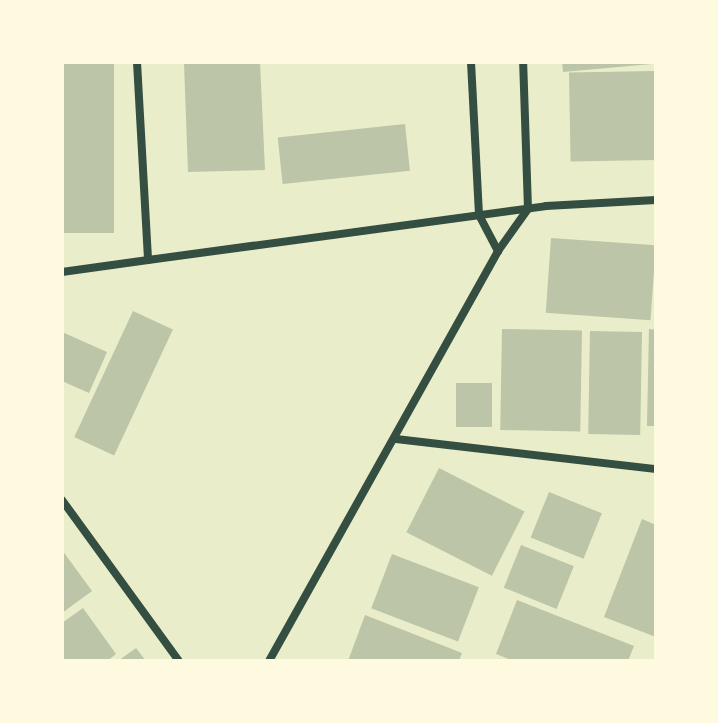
<!DOCTYPE html>
<html>
<head>
<meta charset="utf-8">
<style>
	body { margin:0 }
	#map { position:relative; width:718px; height:723px; overflow:hidden; background:#e9edc9; font-family:"Source Serif 4",serif }
	div>[style] { position:absolute }
	[style*='--x'] { left:calc(var(--x)*1px); top:calc(var(--y)*1px); width:calc(var(--w)*1px); rotate:calc(var(--a)*1deg) }
	.building>* { inset:0; background:#bcc5a7; transform-origin:0 0 }
	.minor>* { height:8px; margin:-4px; padding:0 4px; transform-origin:4px; border-radius:4px; background:#344e41 }
	span { translate:-50% -50%; white-space:nowrap; text-align:center; line-height:1.15; -webkit-text-stroke:8px #fefae0; paint-order:stroke }
	.frame { position:absolute; inset:0; border:64px solid #fefae0; pointer-events:none }
</style>
</head>
<body>
<div id="map">
	<div class="building">
		<div style="left:62px;top:62px;width:52px;height:171px"></div>
		<div style="clip-path:polygon(232px 62px,260px 62px,265px 170px,188px 172px,184px 63px)"></div>
		<div style="clip-path:polygon(562px 62px,651px 62px,652px 64px,563px 72px)"></div>
		<div style="left:654px;top:71px;width:89px;height:85px;rotate:89deg"></div>
		<div style="left:405px;top:124px;width:47px;height:128px;rotate:84deg"></div>
		<div style="left:551px;top:238px;width:105px;height:75px;rotate:4deg"></div>
		<div style="left:133px;top:311px;width:44px;height:139px;rotate:25deg"></div>
		<div style="left:502px;top:329px;width:80px;height:101px;rotate:1deg"></div>
		<div style="clip-path:polygon(649px 329px,656px 330px,656px 426px,647px 426px)"></div>
		<div style="left:590px;top:331px;width:52px;height:103px;rotate:1deg"></div>
		<div style="clip-path:polygon(62px 332px,107px 352px,89px 393px,62px 381px)"></div>
		<div style="left:456px;top:383px;width:36px;height:44px"></div>
		<div style="left:439px;top:468px;width:96px;height:72px;rotate:27deg"></div>
		<div style="left:549px;top:492px;width:57px;height:49px;rotate:22deg"></div>
		<div style="clip-path:polygon(642px 519px,656px 525px,656px 637px,604px 617px)"></div>
		<div style="left:521px;top:545px;width:57px;height:46px;rotate:22deg"></div>
		<div style="clip-path:polygon(62px 550px,92px 591px,62px 613px)"></div>
		<div style="left:392px;top:554px;width:93px;height:58px;rotate:21deg"></div>
		<div style="clip-path:polygon(517px 600px,634px 646px,628px 661px,514px 661px,496px 654px)"></div>
		<div style="clip-path:polygon(83px 608px,116px 654px,107px 661px,62px 661px,62px 623px)"></div>
		<div style="clip-path:polygon(365px 615px,462px 653px,459px 661px,348px 661px)"></div>
		<div style="clip-path:polygon(136px 648px,146px 661px,118px 661px)"></div>
	</div>
	<div class="minor">
		<div style="--x:137;--y:62;--w:198;--a:86.8"></div>
		<div style="--x:148;--y:260;--w:402;--a:-7.7"></div>
		<div style="--x:546;--y:206;--w:110;--a:-3.1"></div>
		<div style="--x:471;--y:62;--w:153;--a:87"></div>
		<div style="--x:479;--y:215;--w:41;--a:62.2"></div>
		<div style="--x:62;--y:272;--w:87;--a:-7.9"></div>
		<div style="--x:396;--y:439;--w:262;--a:6.6"></div>
		<div style="--x:62;--y:500;--w:199;--a:54"></div>
		<div style="--x:269;--y:661;--w:470;--a:-60.8"></div>
		<div style="--x:498;--y:251;--w:52;--a:-54.5"></div>
		<div style="--x:528;--y:209;--w:147;--a:-91.9"></div>
	</div>
	<div class="frame"></div>
</div>
</body>
</html>
